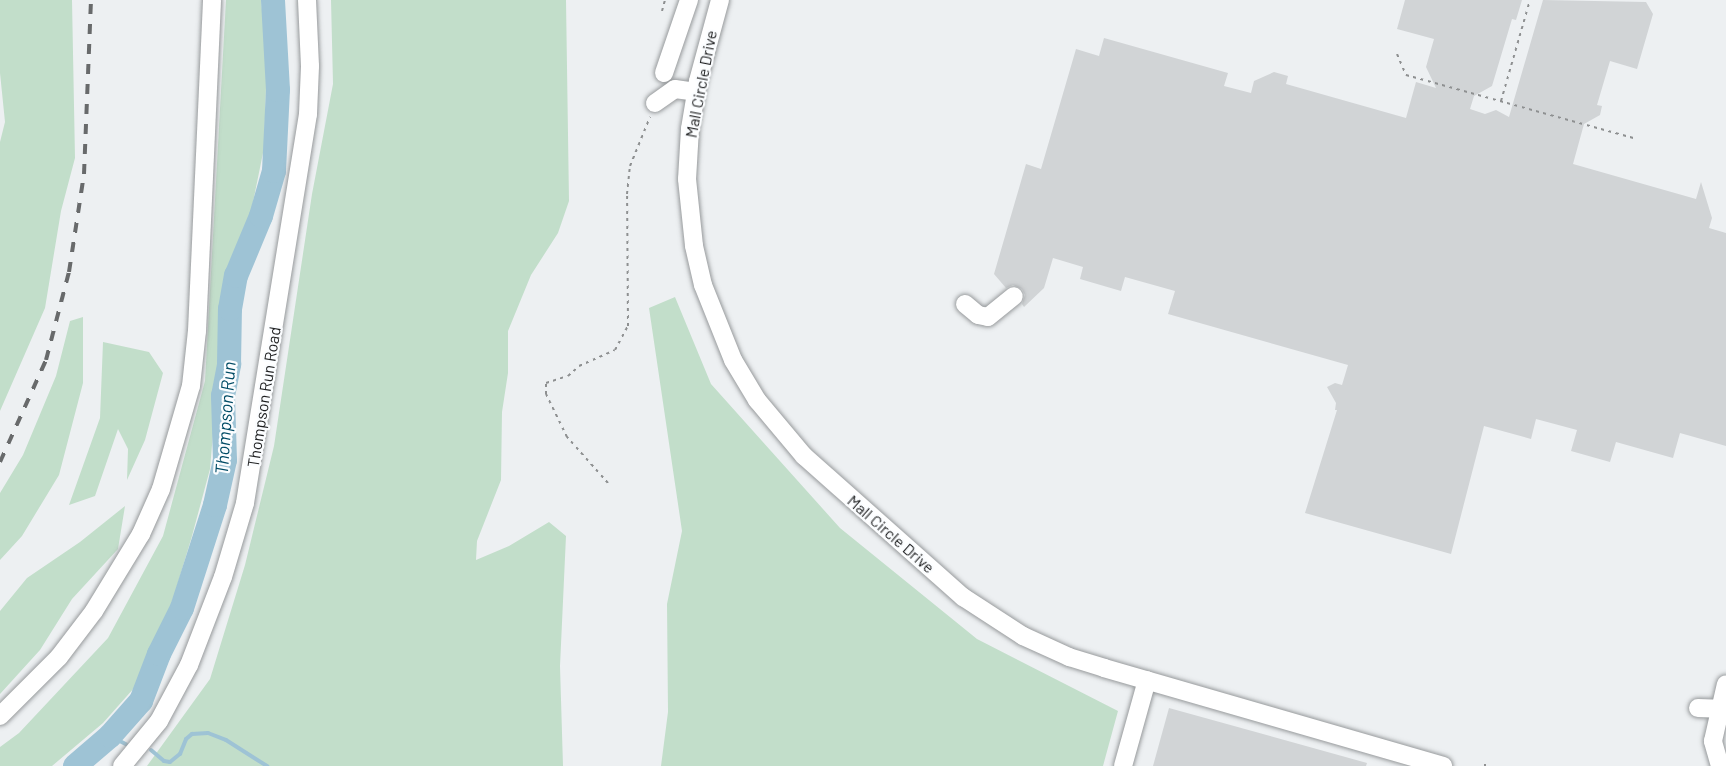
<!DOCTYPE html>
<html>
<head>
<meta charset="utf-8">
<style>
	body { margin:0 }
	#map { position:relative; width:1726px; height:766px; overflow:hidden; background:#edf0f2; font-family:Barlow,sans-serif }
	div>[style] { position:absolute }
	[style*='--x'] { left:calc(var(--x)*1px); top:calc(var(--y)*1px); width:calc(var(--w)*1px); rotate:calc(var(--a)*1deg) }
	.green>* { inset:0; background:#c2deca }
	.stream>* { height:4px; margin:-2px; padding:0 2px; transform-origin:2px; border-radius:2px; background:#9ec3d5 }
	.river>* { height:24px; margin:-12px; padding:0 12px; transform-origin:12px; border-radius:12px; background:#9ec3d5 }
	.building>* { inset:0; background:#d1d4d6 }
	.path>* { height:2px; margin-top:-1px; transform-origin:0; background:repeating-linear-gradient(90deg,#8e9091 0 3px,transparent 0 7.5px) }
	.roads { filter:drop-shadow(0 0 2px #979a9c) drop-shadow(0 0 2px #979a9c) }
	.minor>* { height:18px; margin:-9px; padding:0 9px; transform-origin:9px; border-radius:9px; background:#fff }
	.rail>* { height:4px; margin-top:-2px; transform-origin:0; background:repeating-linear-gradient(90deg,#686a6b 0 10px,transparent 0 20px) }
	span { translate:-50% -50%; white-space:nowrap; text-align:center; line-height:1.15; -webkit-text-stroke:4.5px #fbfdff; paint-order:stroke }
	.street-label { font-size:16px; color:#1e1f20 }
	.water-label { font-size:18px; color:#004b65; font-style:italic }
</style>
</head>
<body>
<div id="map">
	<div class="green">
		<div style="clip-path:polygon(0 0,72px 0,75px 158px,61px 211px,45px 308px,0 411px,0 142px,5px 122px,0 73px)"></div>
		<div style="clip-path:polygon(226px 0,261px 0,267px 59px,264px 148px,251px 212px,227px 268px,210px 469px,192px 536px,174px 596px,142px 679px,103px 723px,52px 766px,0 766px,0 747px,19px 733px,108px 638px,163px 536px,205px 381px)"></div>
		<div style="clip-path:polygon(331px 0,566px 0,569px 201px,558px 233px,531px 275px,508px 331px,508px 373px,502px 412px,501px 480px,477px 541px,476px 560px,509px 546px,549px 522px,566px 536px,560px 666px,563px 766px,147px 766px,210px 679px,245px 565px,274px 446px,312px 194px,333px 84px)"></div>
		<div style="clip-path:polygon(675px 297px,711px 384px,840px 528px,977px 639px,1118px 711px,1103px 766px,661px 766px,668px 712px,667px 604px,682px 531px,649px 308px)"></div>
		<div style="clip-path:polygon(83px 317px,83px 383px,59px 475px,22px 536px,0 560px,0 493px,23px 455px,56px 376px,70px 321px)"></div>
		<div style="clip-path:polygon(103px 342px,149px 352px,163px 373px,145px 440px,127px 480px,128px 449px,118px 429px,95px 496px,69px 505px,100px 418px)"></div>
		<div style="clip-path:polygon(125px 506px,118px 549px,72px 599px,40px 650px,0 694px,0 611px,27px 578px,80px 542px)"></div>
	</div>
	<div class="stream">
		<div style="--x:110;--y:736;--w:18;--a:27"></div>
		<div style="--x:151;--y:750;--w:17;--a:40"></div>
		<div style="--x:164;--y:761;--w:6;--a:9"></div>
		<div style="--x:170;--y:762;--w:13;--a:-39"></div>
		<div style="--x:180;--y:754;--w:16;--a:-68"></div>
		<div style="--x:186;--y:739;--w:8;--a:-40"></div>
		<div style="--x:192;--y:734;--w:16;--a:-4"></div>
		<div style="--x:208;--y:733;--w:19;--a:21"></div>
		<div style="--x:226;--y:740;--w:49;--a:32.4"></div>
	</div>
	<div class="river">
		<div style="--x:75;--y:766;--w:46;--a:-40.6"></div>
		<div style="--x:110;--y:736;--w:47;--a:-48.5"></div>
		<div style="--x:141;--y:701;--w:50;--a:-69"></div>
		<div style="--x:159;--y:654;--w:51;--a:-63.4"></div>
		<div style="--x:182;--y:608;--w:108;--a:-72.2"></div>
		<div style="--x:215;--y:505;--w:46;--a:-77.5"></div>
		<div style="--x:225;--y:460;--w:64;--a:-91.8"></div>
		<div style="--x:223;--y:396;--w:33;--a:-79"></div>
		<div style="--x:229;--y:364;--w:55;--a:-89"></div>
		<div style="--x:230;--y:309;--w:34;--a:-80"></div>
		<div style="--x:236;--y:276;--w:65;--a:-67.4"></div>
		<div style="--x:261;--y:216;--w:47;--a:-73.9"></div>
		<div style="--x:274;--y:171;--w:81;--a:-87.2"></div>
		<div style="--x:278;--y:90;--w:90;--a:-93.2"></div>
	</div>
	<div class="building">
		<div style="clip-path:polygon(1405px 0,1522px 0,1516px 20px,1512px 19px,1492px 86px,1474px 96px,1470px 109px,1485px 114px,1496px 110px,1509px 117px,1543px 0,1646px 2px,1653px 14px,1637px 69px,1610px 61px,1597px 105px,1602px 106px,1600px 115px,1584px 124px,1573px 164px,1696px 199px,1701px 182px,1712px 218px,1709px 228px,1726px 233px,1726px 446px,1680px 433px,1673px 458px,1616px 442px,1610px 462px,1571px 451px,1577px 430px,1536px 419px,1531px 439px,1484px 426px,1451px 554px,1305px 513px,1337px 410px,1335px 410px,1336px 403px,1327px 387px,1335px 383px,1342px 385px,1348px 365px,1168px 314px,1175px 291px,1125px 277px,1121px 291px,1080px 279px,1083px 267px,1053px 258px,1044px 288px,1024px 307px,1022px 304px,1025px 295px,1022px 289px,1013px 285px,1006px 288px,994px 274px,1026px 164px,1041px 169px,1076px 49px,1099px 56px,1104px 38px,1228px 73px,1224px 86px,1251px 93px,1254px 81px,1274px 72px,1288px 76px,1286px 84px,1406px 118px,1416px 82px,1436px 88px,1426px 67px,1434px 39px,1397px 29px)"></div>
		<div style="clip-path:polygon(1169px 708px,1367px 763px,1366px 766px,1153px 766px)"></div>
	</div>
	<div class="path">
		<div style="--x:662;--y:11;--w:11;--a:-75"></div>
		<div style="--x:1397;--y:54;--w:23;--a:67"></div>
		<div style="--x:1406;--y:75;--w:236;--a:15.5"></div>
		<div style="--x:1501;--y:101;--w:105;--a:-74"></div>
		<div style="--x:608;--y:483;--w:62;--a:-131.7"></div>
		<div style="--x:567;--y:437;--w:48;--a:-116"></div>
		<div style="--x:546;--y:394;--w:11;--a:-90"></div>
		<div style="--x:546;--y:383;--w:23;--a:-18"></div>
		<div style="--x:568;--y:376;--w:15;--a:-42"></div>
		<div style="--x:579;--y:366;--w:39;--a:-24"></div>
		<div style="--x:615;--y:350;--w:27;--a:-62"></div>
		<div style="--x:628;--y:326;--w:132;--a:-90.4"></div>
		<div style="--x:627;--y:194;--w:28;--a:-84"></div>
		<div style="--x:630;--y:166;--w:53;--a:-67.8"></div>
		<div style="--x:1485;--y:766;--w:2;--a:-90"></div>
	</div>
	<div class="roads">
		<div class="minor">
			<div style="--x:720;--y:0;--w:84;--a:105.2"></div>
			<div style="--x:698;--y:81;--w:49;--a:99.5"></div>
			<div style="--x:690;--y:129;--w:50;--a:93.4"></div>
			<div style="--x:687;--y:179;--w:67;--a:84"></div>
			<div style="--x:694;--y:246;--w:40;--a:77"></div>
			<div style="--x:703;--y:285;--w:81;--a:68.2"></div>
			<div style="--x:733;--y:360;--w:47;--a:59"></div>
			<div style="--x:757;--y:400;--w:73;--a:50"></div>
			<div style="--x:804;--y:456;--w:213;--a:41.6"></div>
			<div style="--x:963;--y:597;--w:72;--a:33"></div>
			<div style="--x:1023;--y:636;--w:51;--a:24.5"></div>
			<div style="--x:1069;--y:657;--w:37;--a:17"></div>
			<div style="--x:1104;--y:668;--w:353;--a:16.1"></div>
			<div style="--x:664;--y:73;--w:77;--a:-71.1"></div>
			<div style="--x:655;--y:103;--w:24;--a:-35"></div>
			<div style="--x:675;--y:89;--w:21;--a:8"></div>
			<div style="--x:965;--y:304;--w:17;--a:40"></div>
			<div style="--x:978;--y:315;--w:10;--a:11"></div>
			<div style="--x:988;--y:317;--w:33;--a:-39"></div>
			<div style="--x:1698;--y:708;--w:28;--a:2"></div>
			<div style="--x:0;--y:716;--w:83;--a:-45"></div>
			<div style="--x:59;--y:657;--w:58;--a:-52.7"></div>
			<div style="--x:94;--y:611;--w:90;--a:-58.6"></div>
			<div style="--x:141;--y:534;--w:49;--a:-66"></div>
			<div style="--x:161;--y:489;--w:107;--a:-73.8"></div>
			<div style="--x:191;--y:386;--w:55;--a:-83.8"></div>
			<div style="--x:197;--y:331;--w:331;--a:-87.4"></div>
			<div style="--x:122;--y:766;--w:58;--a:-50.6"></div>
			<div style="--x:159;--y:721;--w:64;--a:-61.8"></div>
			<div style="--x:189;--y:665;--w:94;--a:-68.9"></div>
			<div style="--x:223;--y:577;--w:77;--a:-73.4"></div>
			<div style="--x:245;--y:503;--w:394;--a:-80.8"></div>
			<div style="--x:308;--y:114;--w:48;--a:-87.6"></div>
			<div style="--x:310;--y:66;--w:66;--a:-92.6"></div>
			<div style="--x:1123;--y:766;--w:89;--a:-74.4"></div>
			<div style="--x:1720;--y:766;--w:26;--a:-106"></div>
			<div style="--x:1713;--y:741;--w:58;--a:-77.2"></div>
		</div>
	</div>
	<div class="rail">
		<div style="--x:0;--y:462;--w:112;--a:-65.7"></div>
		<div style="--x:46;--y:360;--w:91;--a:-75.4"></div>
		<div style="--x:69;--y:272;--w:99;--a:-81.3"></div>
		<div style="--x:84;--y:174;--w:174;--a:-87.7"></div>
	</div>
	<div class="street-label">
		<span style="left:701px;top:84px;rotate:-79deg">Mall Circle Drive</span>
		<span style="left:264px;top:397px;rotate:-81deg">Thompson Run Road</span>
		<span style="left:891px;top:534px;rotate:41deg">Mall Circle Drive</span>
	</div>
	<div class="water-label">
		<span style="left:225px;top:418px;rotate:-86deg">Thompson Run</span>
	</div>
</div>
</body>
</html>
